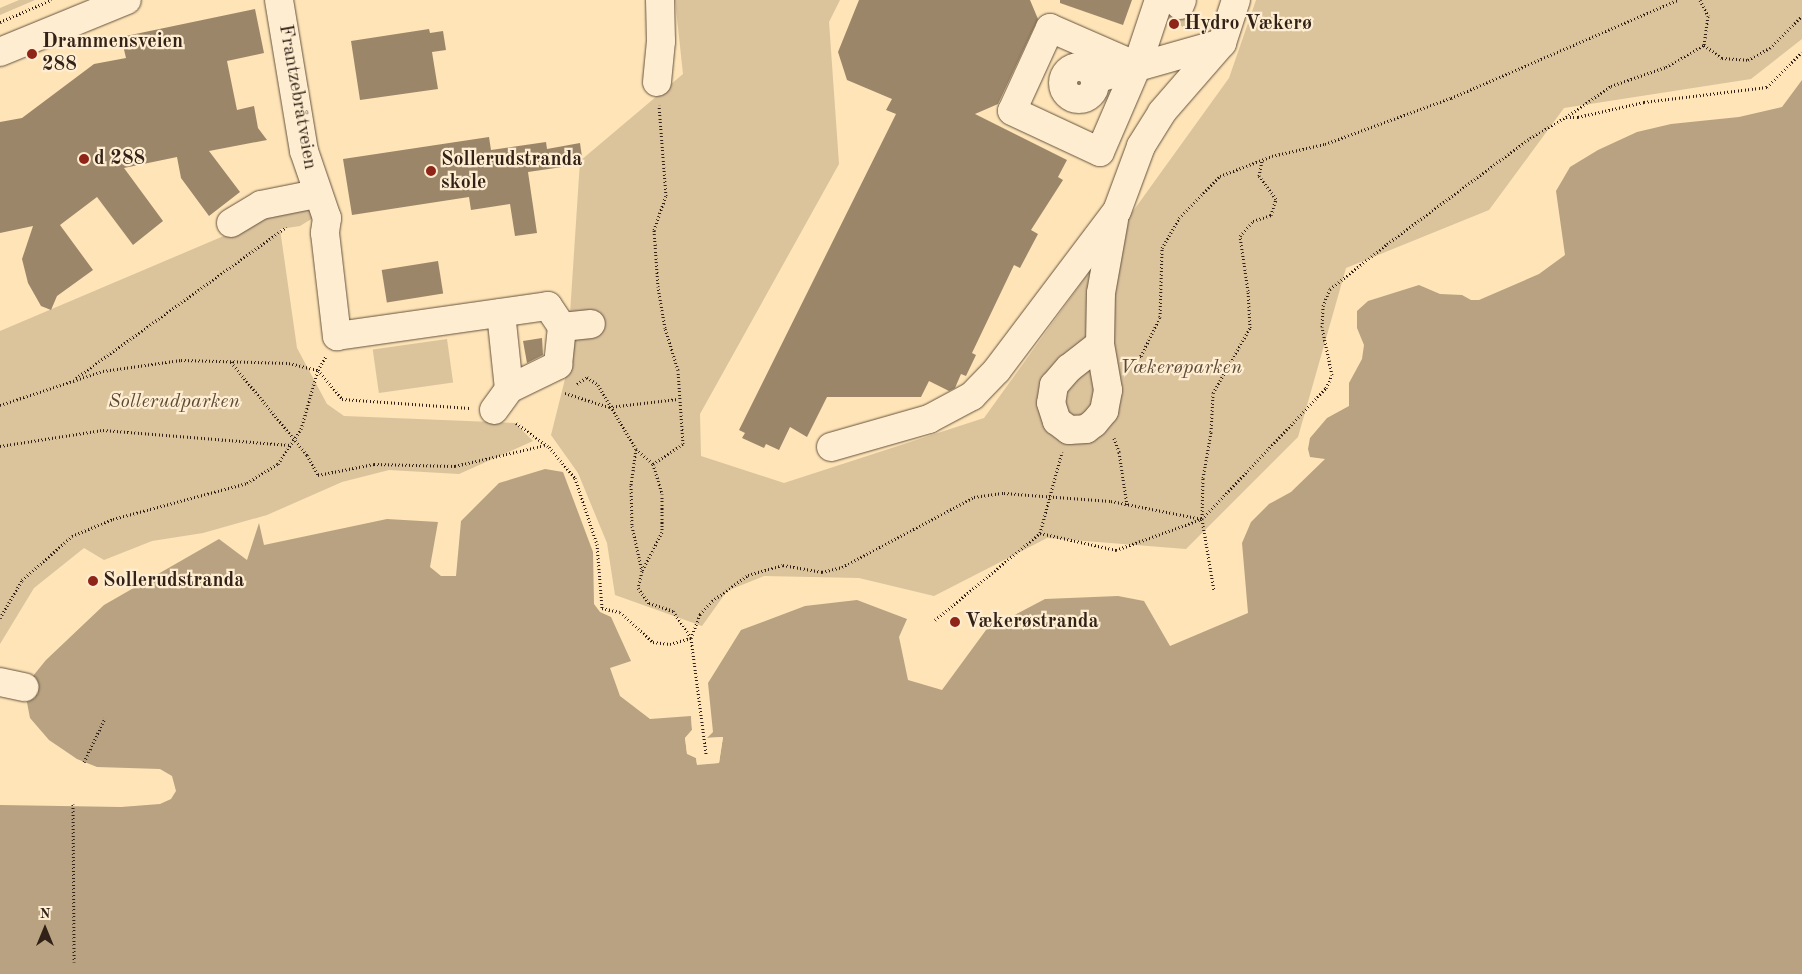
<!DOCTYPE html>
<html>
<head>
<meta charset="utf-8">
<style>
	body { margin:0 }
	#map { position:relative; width:1802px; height:974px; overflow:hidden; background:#fee4b7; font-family:"Old Standard TT",serif }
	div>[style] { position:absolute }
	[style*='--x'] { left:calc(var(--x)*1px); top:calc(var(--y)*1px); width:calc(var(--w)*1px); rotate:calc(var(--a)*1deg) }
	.green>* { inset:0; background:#dbc39c; transform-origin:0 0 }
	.water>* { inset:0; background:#b8a281 }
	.pier>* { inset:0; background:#fee4b7 }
	.building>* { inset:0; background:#9c866a; transform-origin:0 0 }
	.minor-tunnel>* { height:28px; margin-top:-14px; transform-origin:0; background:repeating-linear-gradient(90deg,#d5bd97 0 28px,transparent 0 42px) }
	.path>* { height:3px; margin-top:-1.5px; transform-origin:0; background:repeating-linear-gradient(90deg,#312117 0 1px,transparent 0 3.5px) }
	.roads { filter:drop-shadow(0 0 1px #64523f) drop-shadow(0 0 1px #64523f) }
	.minor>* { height:28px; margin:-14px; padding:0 14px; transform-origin:14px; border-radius:14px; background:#feedd0 }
	.minor>.ring { margin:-14px; padding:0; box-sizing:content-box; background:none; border:28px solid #feedd0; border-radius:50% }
	.dots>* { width:14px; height:14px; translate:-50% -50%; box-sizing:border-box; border:2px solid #feedd0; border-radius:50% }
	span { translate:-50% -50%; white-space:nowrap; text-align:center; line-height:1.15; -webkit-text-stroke:4.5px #feedd0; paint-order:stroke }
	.poi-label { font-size:20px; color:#312117; font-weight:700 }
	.left { translate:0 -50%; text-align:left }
	.street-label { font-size:20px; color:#312117 }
	.park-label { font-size:20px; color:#5c4a38; font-style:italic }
	.north { position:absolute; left:20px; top:904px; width:50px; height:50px; -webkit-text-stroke:4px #feedd0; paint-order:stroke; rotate:0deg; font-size:14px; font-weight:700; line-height:20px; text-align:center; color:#312117 }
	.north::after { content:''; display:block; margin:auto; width:18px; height:22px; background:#312117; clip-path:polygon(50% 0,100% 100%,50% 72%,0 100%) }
</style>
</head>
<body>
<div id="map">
	<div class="green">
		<div style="clip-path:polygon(19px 0,35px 0,0 15px,0 8px)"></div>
		<div style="clip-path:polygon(675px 0,840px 0,829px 22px,839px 164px,700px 414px,701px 456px,784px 483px,984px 418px,1229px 78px,1256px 0,1802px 0,1802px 39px,1751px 79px,1564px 108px,1489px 210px,1346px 268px,1298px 437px,1186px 549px,1047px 538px,934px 596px,859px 578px,764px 576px,727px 591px,702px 626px,615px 595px,607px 543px,578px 473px,551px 435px,566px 375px,580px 161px,683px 74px)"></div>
		<div style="clip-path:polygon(311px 202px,313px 218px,300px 226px,280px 229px,297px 348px,327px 404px,344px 416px,515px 423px,533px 441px,459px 474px,389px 470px,342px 482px,267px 515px,203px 533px,152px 541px,104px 560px,84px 548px,34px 588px,0 644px,0 331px,292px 207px)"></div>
		<div style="left:447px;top:339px;width:44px;height:75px;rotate:82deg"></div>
	</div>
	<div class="water">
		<div style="clip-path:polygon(1802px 80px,1802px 974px,0 974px,0 805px,121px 807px,160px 804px,171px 799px,176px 791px,172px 776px,160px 769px,97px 767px,77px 759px,49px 740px,30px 718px,24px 687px,46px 660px,104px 605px,219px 539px,247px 560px,259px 523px,264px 545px,387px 519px,438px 522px,430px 567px,441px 576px,456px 576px,461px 521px,499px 483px,545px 469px,563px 472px,593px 552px,594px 604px,600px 612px,611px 617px,631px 661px,610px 668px,620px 696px,650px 719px,691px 716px,692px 730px,685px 738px,687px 753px,696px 758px,697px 764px,719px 763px,723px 737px,707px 738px,713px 732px,708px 683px,741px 630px,805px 606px,857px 600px,907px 619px,899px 637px,908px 680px,942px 690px,986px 630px,1045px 599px,1118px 596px,1144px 601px,1170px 646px,1248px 613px,1242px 543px,1251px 522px,1269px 504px,1291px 492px,1325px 459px,1310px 457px,1308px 449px,1310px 438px,1327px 418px,1349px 406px,1349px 383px,1362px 359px,1364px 345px,1357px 328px,1357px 311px,1368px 301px,1419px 285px,1440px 294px,1462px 295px,1471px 300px,1479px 300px,1539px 274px,1565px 255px,1556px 191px,1570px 167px,1598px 150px,1637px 132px,1671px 124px,1739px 117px,1782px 107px)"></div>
	</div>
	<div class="pier">
		<div style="clip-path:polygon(691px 714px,694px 730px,688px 739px,690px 752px,698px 756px,699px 762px,717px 761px,720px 740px,707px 741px,705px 738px,723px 737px,719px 763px,697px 765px,696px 758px,687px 754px,685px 738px,692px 730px)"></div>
	</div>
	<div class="building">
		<div style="clip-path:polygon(859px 0,1030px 0,1038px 19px,998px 104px,975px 114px,1067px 160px,1058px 177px,1063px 180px,1031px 230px,1038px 234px,1020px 268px,1014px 265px,972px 353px,976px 355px,966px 376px,961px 374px,955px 388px,949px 391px,929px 381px,921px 397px,827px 397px,807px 437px,790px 427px,779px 450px,766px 444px,764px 448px,742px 438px,745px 433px,739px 430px,896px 114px,886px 110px,892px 99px,847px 80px,838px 52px)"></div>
		<div style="clip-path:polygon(1060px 0,1132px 0,1123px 25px,1060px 3px)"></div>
		<div style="clip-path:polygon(255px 9px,264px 53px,227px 61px,237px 110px,254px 106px,258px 128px,267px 140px,209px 151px,240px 192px,209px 216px,181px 178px,177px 157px,124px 168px,163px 221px,133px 245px,97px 197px,60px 225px,93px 270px,57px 296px,51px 310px,41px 306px,28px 283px,22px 259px,33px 226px,0 233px,0 122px,22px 118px,94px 64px,126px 58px,121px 37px)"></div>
		<div style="clip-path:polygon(429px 29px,430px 33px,443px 31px,446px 50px,432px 52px,438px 89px,360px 100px,351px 41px)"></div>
		<div style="clip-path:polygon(489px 137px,491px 150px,546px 142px,547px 149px,580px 143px,583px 164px,528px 172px,537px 233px,515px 236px,510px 204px,471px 210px,469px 197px,352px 215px,343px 159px)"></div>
		<div style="left:438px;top:261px;width:33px;height:57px;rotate:81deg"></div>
		<div style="clip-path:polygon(542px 338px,543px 355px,527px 363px,523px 341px)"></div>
	</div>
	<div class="minor-tunnel">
		<div style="--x:1174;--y:24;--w:20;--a:-72"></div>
	</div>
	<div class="path">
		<div style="--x:1700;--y:0;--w:18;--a:63"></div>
		<div style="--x:1708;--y:16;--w:29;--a:98"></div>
		<div style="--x:1704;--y:45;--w:22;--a:36"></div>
		<div style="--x:1722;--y:58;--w:26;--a:4"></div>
		<div style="--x:1748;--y:60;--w:25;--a:-29"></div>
		<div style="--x:1770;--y:48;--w:45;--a:-45"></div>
		<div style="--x:0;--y:22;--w:56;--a:-23.3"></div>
		<div style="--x:1566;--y:117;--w:55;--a:-34.6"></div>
		<div style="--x:1611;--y:86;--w:58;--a:-19.1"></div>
		<div style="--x:1666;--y:67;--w:44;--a:-30.1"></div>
		<div style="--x:231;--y:362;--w:120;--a:50.7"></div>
		<div style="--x:307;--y:455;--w:23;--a:61"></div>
		<div style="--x:318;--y:475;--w:57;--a:-11.1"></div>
		<div style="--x:374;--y:464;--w:81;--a:1.4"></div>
		<div style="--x:455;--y:466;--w:92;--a:-13.1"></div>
		<div style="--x:1128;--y:364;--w:15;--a:-32"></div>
		<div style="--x:1141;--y:356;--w:43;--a:-64"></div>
		<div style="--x:1160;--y:317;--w:69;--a:-88.3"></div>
		<div style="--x:1162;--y:248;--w:34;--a:-60"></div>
		<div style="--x:1179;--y:218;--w:59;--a:-45.7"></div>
		<div style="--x:1220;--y:176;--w:56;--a:-21"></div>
		<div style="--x:1272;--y:156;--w:54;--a:-12.8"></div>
		<div style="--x:1325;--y:144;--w:134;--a:-20.1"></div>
		<div style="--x:1451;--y:98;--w:247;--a:-23.4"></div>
		<div style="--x:76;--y:378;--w:259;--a:-35.7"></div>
		<div style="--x:577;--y:384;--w:12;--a:-35"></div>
		<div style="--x:587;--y:377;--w:14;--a:36"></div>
		<div style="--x:598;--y:385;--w:74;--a:59.3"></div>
		<div style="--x:636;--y:449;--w:36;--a:98"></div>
		<div style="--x:631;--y:485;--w:41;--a:88.6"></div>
		<div style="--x:632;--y:526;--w:46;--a:77.5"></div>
		<div style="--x:642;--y:571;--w:17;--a:103"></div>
		<div style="--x:638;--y:588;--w:19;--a:54"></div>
		<div style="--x:649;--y:603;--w:25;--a:18"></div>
		<div style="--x:673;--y:611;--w:32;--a:56"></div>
		<div style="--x:691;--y:638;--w:117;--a:82.6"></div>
		<div style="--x:565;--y:393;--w:46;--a:17.7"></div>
		<div style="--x:609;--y:407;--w:69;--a:-6.6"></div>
		<div style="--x:0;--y:405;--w:108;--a:-18.3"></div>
		<div style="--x:103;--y:371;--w:79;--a:-8"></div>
		<div style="--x:181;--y:360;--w:108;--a:1.6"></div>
		<div style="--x:289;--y:363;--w:30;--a:14"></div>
		<div style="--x:318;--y:370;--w:38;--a:50"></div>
		<div style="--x:342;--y:399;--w:128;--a:4"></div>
		<div style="--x:516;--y:423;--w:41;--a:36"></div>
		<div style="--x:549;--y:447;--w:40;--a:50"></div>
		<div style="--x:575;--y:478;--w:70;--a:71.6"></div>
		<div style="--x:597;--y:544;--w:64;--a:85.5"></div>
		<div style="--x:602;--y:608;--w:18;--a:13"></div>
		<div style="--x:620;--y:612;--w:45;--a:42.3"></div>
		<div style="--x:653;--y:642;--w:17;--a:7"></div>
		<div style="--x:670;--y:644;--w:22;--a:-16"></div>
		<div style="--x:691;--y:638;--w:26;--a:-69"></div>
		<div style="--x:700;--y:614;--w:18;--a:-47"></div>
		<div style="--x:712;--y:601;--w:44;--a:-35.8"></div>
		<div style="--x:748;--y:575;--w:36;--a:-16"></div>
		<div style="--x:783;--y:565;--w:40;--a:10"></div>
		<div style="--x:822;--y:572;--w:21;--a:-14"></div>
		<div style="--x:842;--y:567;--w:149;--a:-27.9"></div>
		<div style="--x:974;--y:497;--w:30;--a:-8"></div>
		<div style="--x:1004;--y:493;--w:107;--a:4.3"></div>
		<div style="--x:1111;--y:501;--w:93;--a:11.2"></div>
		<div style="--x:1202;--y:519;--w:180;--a:-46.6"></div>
		<div style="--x:1326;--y:388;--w:14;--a:-65"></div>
		<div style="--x:1332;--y:375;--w:49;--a:-101.8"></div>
		<div style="--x:1322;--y:327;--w:21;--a:-87"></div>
		<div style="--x:1323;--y:306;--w:18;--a:-68"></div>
		<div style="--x:1330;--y:289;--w:73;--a:-38.3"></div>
		<div style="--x:1387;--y:244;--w:178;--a:-36.5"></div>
		<div style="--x:1530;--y:138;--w:42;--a:-30.3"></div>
		<div style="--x:1566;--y:117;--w:12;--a:0"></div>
		<div style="--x:1578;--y:117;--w:68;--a:-12.8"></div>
		<div style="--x:1644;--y:102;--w:124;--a:-7"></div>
		<div style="--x:1767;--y:87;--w:49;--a:-45"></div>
		<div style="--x:1114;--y:438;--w:15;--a:70"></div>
		<div style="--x:1119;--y:452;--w:54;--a:81.4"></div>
		<div style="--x:0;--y:446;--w:104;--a:-8.8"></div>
		<div style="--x:103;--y:430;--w:188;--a:4.6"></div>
		<div style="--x:636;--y:449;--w:23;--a:41"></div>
		<div style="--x:653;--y:464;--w:31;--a:73"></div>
		<div style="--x:662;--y:494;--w:38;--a:90"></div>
		<div style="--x:662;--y:532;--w:44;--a:117.1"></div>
		<div style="--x:653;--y:464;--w:36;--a:-34"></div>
		<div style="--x:683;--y:444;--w:74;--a:-93.9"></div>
		<div style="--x:678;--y:370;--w:44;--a:-107.2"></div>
		<div style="--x:665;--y:328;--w:42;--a:-99.7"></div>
		<div style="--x:658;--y:287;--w:57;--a:-94"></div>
		<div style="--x:654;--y:230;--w:36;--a:-71"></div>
		<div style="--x:666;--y:196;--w:91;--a:-94.4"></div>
		<div style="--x:1202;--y:518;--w:40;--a:-88.6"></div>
		<div style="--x:1203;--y:478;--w:47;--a:-80.1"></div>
		<div style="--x:1211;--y:432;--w:39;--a:-87"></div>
		<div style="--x:1213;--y:393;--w:75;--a:-60.4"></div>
		<div style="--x:1250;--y:328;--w:37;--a:-93"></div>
		<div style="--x:1248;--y:291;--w:56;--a:-98.3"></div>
		<div style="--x:1240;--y:236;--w:20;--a:-49"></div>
		<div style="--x:1253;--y:221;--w:19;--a:-18"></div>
		<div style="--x:1271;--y:215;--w:17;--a:-73"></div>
		<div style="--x:1276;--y:199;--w:29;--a:-126"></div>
		<div style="--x:1259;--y:176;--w:16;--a:-79"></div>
		<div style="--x:1040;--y:533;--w:78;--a:12.6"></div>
		<div style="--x:1116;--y:550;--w:91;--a:-19.8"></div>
		<div style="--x:1202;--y:519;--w:73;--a:80.5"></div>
		<div style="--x:0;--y:618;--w:44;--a:-59.9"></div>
		<div style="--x:22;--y:580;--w:67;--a:-41.3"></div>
		<div style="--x:72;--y:536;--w:44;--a:-22.5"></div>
		<div style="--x:113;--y:519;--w:139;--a:-15"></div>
		<div style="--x:247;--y:483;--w:36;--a:-32"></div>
		<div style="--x:278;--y:464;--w:42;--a:-56.7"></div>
		<div style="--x:301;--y:429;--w:61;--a:-73.9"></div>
		<div style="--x:318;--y:370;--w:16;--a:-60"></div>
		<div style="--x:935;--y:620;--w:136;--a:-39.6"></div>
		<div style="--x:1040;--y:533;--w:84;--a:-74.8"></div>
		<div style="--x:84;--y:762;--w:49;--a:-64.5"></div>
		<div style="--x:73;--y:804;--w:158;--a:89.6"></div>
	</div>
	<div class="roads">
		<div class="minor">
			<div style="--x:279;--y:0;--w:153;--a:80.6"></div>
			<div style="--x:304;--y:151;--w:71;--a:71.1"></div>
			<div style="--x:327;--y:218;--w:15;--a:98"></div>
			<div style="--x:325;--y:233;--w:104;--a:83.4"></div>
			<div style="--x:337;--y:336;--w:213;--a:-8.1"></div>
			<div style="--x:548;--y:306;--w:25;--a:56"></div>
			<div style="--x:562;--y:327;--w:29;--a:-6"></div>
			<div style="--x:1180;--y:5;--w:5;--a:-68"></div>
			<div style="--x:0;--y:52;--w:137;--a:-22.3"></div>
			<div style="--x:1137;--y:66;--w:95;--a:-156.4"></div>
			<div style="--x:1050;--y:28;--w:91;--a:114.6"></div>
			<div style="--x:1012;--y:111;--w:97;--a:25"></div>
			<div style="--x:1100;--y:152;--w:94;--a:-66.7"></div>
			<div style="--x:1137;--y:66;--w:70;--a:-71.6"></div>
			<div class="ring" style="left:1063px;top:67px;width:4px;height:4px"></div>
			<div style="--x:1095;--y:79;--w:132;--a:-15.8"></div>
			<div style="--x:1222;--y:43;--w:45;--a:-72"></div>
			<div style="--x:657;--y:82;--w:41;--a:-84.4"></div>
			<div style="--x:661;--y:41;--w:41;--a:-91.4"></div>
			<div style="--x:231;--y:223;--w:35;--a:-31"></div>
			<div style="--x:261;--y:205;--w:56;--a:-11.3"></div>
			<div style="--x:501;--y:313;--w:76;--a:84"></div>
			<div style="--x:509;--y:389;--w:55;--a:-26.1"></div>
			<div style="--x:558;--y:365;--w:38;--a:-84"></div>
			<div style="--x:1100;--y:344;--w:39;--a:142"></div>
			<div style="--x:1069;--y:368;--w:23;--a:131"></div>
			<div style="--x:1054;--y:385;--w:18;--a:99"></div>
			<div style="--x:1051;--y:403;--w:19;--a:72"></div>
			<div style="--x:1057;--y:421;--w:15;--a:37"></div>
			<div style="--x:1069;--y:430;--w:17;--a:-3"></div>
			<div style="--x:1086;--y:429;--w:10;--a:-37"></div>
			<div style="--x:1094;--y:423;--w:16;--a:-50"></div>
			<div style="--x:1104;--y:411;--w:21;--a:-79"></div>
			<div style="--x:1108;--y:390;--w:47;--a:-99.9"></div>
			<div style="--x:1100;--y:344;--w:51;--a:-88.9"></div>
			<div style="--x:1101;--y:293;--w:74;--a:-79.9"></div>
			<div style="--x:494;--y:410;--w:26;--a:-54"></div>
			<div style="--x:831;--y:447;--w:102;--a:-15.9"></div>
			<div style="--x:929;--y:419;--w:49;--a:-28.1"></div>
			<div style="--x:972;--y:396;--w:36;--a:-46"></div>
			<div style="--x:997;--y:370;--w:199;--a:-53"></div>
			<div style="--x:1117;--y:211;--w:69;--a:-69.7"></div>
			<div style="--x:1141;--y:146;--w:40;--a:-58"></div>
			<div style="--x:1162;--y:112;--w:91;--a:-49"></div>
			<div style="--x:0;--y:682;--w:25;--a:12"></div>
		</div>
	</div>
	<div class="dots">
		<div style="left:1174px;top:24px;background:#8f2418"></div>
		<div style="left:32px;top:54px;background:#8f2418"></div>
		<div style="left:84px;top:159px;background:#8f2418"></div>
		<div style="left:431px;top:171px;background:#8f2418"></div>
		<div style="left:93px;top:581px;background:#8f2418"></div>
		<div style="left:955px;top:622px;background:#8f2418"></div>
	</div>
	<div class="poi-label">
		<span class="left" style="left:1184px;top:24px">Hydro Vækerø</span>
		<span class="left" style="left:42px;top:54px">Drammensveien<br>288</span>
		<span class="left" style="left:94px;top:159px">d 288</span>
		<span class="left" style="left:441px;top:172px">Sollerudstranda<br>skole</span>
		<span class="left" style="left:103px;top:581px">Sollerudstranda</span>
		<span class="left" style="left:965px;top:622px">Vækerøstranda</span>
	</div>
	<div class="street-label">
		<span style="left:297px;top:97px;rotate:80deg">Frantzebråtveien</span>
	</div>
	<div class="park-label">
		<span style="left:1181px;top:368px">Vækerøparken</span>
		<span style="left:174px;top:402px">Sollerudparken</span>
	</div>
	<div class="north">N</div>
</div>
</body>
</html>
